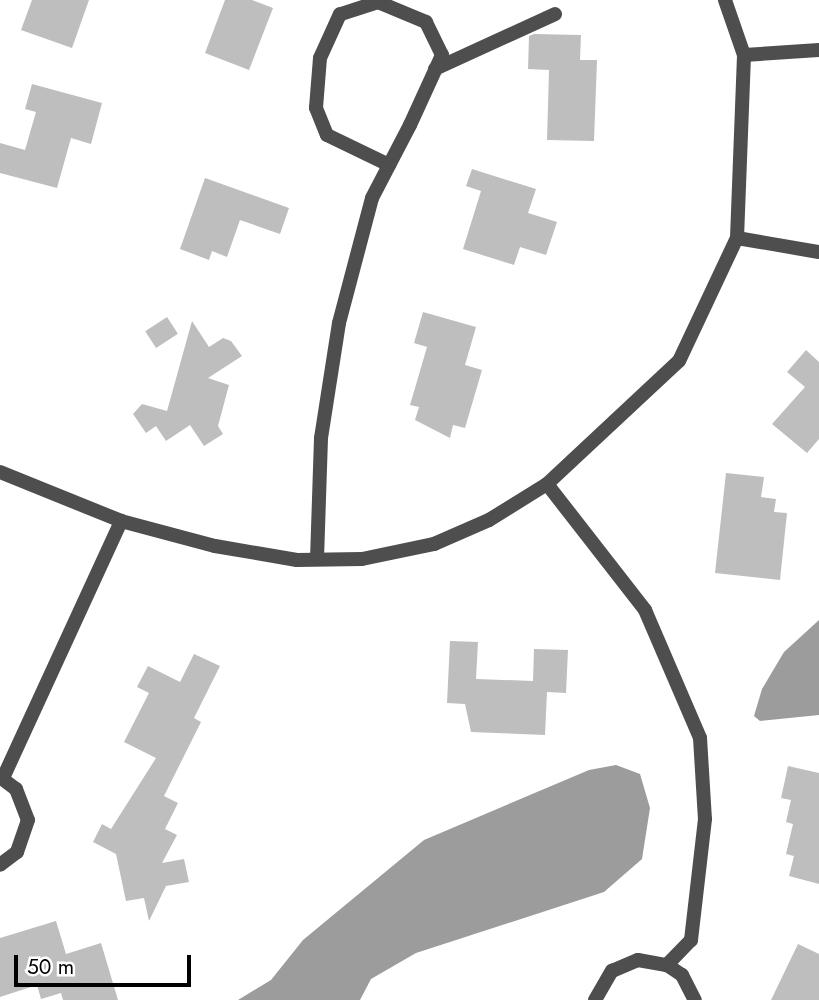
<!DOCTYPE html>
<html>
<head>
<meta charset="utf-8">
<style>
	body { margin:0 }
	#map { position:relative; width:819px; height:1000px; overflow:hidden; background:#fff; font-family:Jost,sans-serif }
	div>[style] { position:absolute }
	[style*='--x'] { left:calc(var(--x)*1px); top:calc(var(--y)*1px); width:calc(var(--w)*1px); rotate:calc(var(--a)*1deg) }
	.water>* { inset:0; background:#9c9c9c }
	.building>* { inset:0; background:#bebebe; transform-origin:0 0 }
	.street>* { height:14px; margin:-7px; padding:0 7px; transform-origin:7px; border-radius:7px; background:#4e4e4e }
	span { translate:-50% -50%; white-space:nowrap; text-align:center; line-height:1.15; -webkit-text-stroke:6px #fff; paint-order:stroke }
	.scale { position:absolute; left:14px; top:955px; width:177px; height:32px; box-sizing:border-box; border:4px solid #000; border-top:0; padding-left:9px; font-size:21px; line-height:24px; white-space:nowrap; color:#000; -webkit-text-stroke:5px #fff; paint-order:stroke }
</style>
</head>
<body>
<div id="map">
	<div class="water">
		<div style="clip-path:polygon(819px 620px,819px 715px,760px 721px,754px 716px,762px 689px,784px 652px)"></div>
		<div style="clip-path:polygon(616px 765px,640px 774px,650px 808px,642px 859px,604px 892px,416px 953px,371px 979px,360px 1000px,238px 1000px,271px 980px,303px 940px,424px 840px,589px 770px)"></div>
	</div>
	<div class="building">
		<div style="clip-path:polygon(32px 0,89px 0,72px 48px,21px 30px)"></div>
		<div style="clip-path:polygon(225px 0,252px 0,273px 8px,249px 70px,205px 53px)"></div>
		<div style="clip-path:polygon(534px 34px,581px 35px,580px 60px,597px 60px,594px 141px,547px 140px,549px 70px,528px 69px,529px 36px)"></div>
		<div style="clip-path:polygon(32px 84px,102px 103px,91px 144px,71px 138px,57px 188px,0 173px,0 143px,25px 150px,36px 112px,25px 109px)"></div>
		<div style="clip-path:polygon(472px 169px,536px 189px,528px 213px,557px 222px,546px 255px,520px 247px,514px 265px,463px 249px,481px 191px,466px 186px)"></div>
		<div style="clip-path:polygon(205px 178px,289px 208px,280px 234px,240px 220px,227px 257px,212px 251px,209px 260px,180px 249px)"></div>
		<div style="clip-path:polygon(423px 312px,476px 327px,465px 365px,482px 370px,465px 428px,453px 425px,450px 438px,415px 420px,419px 407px,410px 405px,427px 347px,414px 343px)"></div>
		<div style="left:167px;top:317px;width:20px;height:26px;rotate:57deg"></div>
		<div style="clip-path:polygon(192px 321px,209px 347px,223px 338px,231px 341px,242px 356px,208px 378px,229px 385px,218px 426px,223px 434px,204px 446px,190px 425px,166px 441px,156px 426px,146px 433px,133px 414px,142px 404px,167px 411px)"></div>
		<div style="clip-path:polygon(806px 350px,819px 362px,819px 439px,807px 453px,772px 424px,805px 387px,787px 372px)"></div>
		<div style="clip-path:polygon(726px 473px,764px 477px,761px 497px,776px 499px,774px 512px,787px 513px,780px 580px,715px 573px)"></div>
		<div style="clip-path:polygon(450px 641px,478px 642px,476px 679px,533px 681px,534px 649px,568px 650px,566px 693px,547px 692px,545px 735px,471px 732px,465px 704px,447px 703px)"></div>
		<div style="clip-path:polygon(194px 654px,220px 666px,194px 718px,201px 722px,164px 796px,178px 803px,165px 829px,177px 835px,162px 863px,184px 859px,189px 882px,166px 886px,149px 921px,144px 898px,126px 901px,116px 854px,93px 842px,102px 824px,111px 829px,156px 758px,124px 742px,149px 693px,137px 687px,148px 666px,180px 682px)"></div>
		<div style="clip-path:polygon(788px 766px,819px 773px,819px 884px,789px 876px,794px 856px,786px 854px,793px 824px,786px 822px,791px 800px,781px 798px)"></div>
		<div style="clip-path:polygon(56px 921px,66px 954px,101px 943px,118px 1000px,63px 1000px,61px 993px,41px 999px,37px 985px,0 997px,0 938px)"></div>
		<div style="clip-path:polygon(798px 944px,819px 954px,819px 1000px,771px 1000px)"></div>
	</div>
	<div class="street">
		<div style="--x:744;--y:55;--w:75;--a:-3.8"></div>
		<div style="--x:435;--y:69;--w:132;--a:-24.6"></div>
		<div style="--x:737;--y:238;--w:83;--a:9.7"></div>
		<div style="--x:0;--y:472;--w:131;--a:22"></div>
		<div style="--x:121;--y:521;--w:97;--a:14.9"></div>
		<div style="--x:215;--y:546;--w:83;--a:9.7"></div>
		<div style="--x:297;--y:560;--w:65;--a:-0.9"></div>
		<div style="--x:362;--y:559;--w:74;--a:-11.8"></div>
		<div style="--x:434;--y:544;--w:60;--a:-23.6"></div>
		<div style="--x:489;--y:520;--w:68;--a:-31.8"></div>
		<div style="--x:547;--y:484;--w:180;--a:-43"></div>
		<div style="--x:679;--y:361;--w:136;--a:-64.8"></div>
		<div style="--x:737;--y:238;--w:183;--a:-87.8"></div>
		<div style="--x:744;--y:55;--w:58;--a:-109.1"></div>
		<div style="--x:547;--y:484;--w:160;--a:52.1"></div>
		<div style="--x:645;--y:610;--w:139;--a:66.7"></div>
		<div style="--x:700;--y:738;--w:81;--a:86.5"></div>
		<div style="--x:705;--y:819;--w:122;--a:96.6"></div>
		<div style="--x:691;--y:940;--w:35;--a:134"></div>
		<div style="--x:317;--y:559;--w:121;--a:-88.1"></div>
		<div style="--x:321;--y:438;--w:116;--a:-81.1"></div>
		<div style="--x:339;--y:323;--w:129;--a:-75.2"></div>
		<div style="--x:372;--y:198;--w:82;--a:-62.5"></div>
		<div style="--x:410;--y:125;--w:77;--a:-65.4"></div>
		<div style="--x:442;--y:55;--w:37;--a:-116"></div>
		<div style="--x:426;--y:22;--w:52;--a:-157.4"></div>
		<div style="--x:378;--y:2;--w:40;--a:162"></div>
		<div style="--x:340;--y:14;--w:48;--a:114.4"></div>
		<div style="--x:320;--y:58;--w:50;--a:94.6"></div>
		<div style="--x:316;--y:108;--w:29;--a:68"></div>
		<div style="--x:327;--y:135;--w:69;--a:25.8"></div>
		<div style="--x:0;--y:777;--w:20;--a:37"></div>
		<div style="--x:16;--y:789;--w:33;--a:69"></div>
		<div style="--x:28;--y:820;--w:34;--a:109"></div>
		<div style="--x:17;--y:852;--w:21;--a:143"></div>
		<div style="--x:3;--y:778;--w:283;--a:-65.3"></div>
		<div style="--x:595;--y:1000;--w:34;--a:-60"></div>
		<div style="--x:612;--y:971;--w:28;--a:-23"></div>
		<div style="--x:638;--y:960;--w:29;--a:10"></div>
		<div style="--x:667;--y:965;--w:18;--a:34"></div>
		<div style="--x:682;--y:975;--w:28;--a:63"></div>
	</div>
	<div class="scale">50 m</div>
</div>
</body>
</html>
